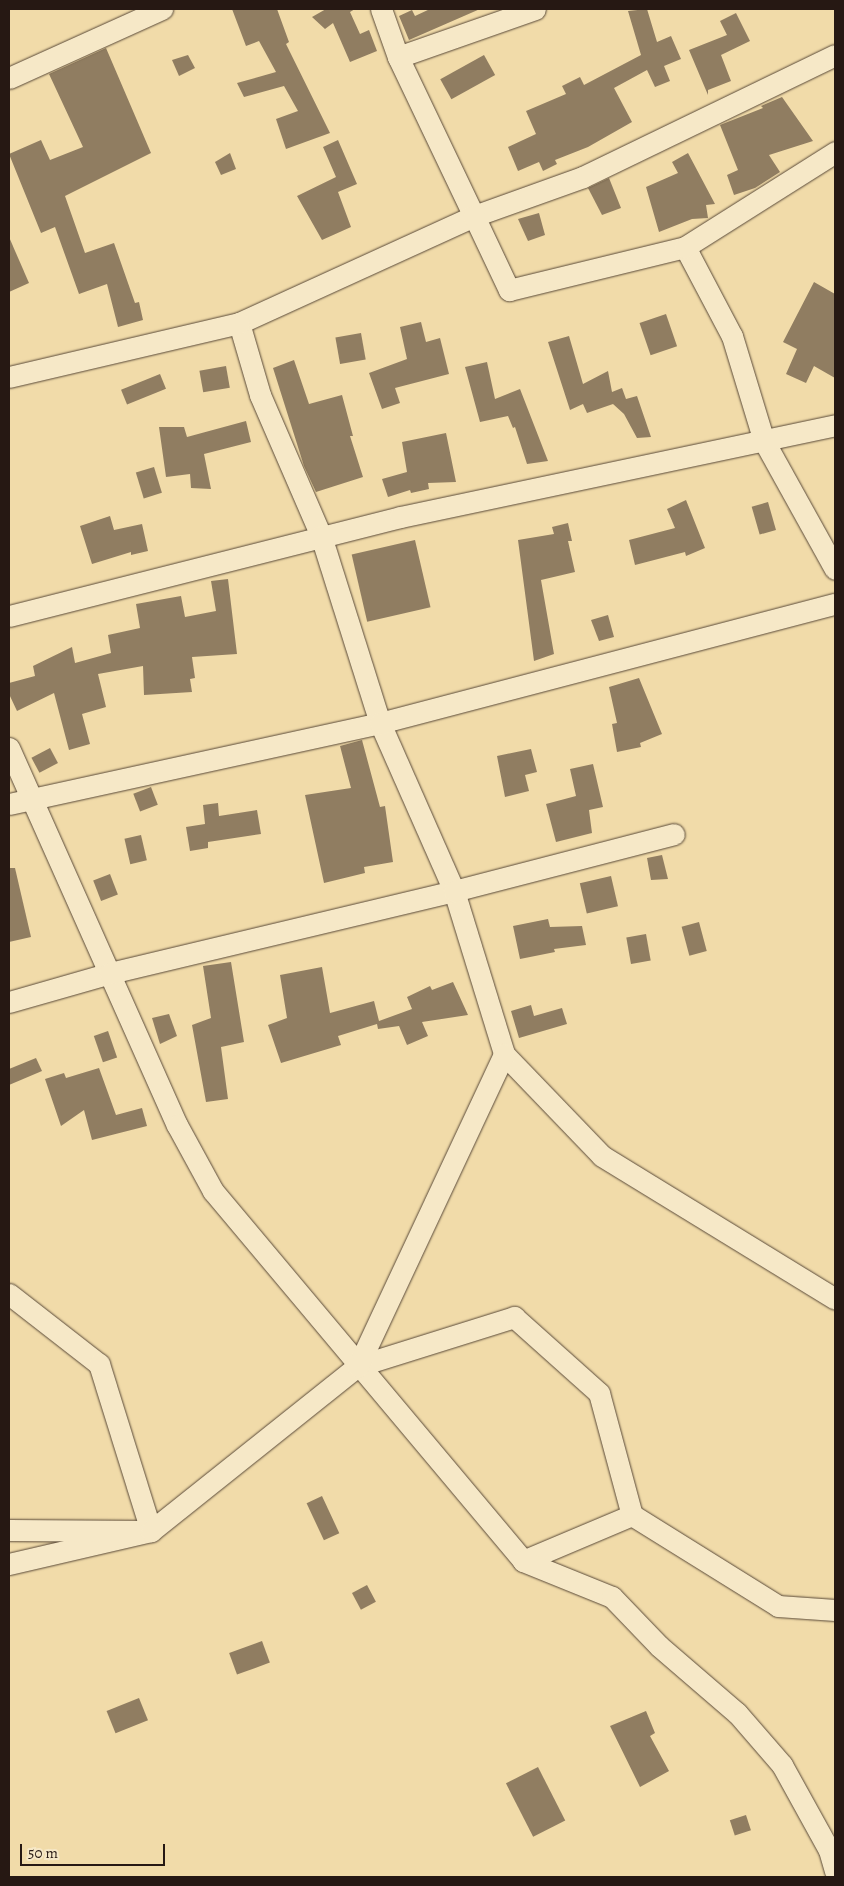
<!DOCTYPE html>
<html>
<head>
<meta charset="utf-8">
<style>
	body { margin:0 }
	#map { position:relative; width:844px; height:1886px; overflow:hidden; background:#f1dba9; font-family:Alegreya,serif }
	div>[style] { position:absolute }
	[style*='--x'] { left:calc(var(--x)*1px); top:calc(var(--y)*1px); width:calc(var(--w)*1px); rotate:calc(var(--a)*1deg) }
	.building>* { inset:0; background:#907d61; transform-origin:0 0 }
	.roads { filter:drop-shadow(0 0 1px #594938) drop-shadow(0 0 1px #594938) }
	.minor>* { height:21px; margin:-10.5px; padding:0 10.5px; transform-origin:10.5px; border-radius:10.5px; background:#f6e8c7 }
	span { translate:-50% -50%; white-space:nowrap; text-align:center; line-height:1.15; -webkit-text-stroke:4px #f6e8c7; paint-order:stroke }
	.frame { position:absolute; inset:0; border:10px solid #261813; pointer-events:none }
	.scale { position:absolute; left:20px; top:1844px; width:145px; height:22px; box-sizing:border-box; border:2px solid #261813; border-top:0; padding-left:6px; font-size:15px; line-height:18px; white-space:nowrap; color:#261813; -webkit-text-stroke:4px #f6e8c7; paint-order:stroke }
</style>
</head>
<body>
<div id="map">
	<div class="building">
		<div style="clip-path:polygon(232px 9px,277px 9px,289px 42px,286px 44px,330px 133px,286px 149px,276px 119px,298px 111px,284px 86px,244px 97px,237px 83px,276px 72px,259px 41px,246px 46px)"></div>
		<div style="clip-path:polygon(326px 9px,355px 9px,350px 12px,360px 34px,369px 30px,377px 51px,350px 62px,333px 23px,325px 29px,312px 17px)"></div>
		<div style="clip-path:polygon(430px 9px,480px 9px,409px 40px,399px 16px,412px 10px,415px 16px)"></div>
		<div style="clip-path:polygon(647px 9px,657px 42px,671px 36px,681px 59px,664px 66px,670px 81px,655px 87px,647px 70px,614px 88px,632px 122px,588px 147px,555px 160px,557px 164px,543px 171px,539px 162px,518px 171px,508px 147px,536px 134px,526px 111px,566px 94px,562px 86px,580px 77px,584px 85px,641px 55px,628px 11px)"></div>
		<div style="clip-path:polygon(736px 13px,750px 41px,721px 55px,731px 81px,708px 90px,708px 95px,689px 50px,727px 35px,720px 21px)"></div>
		<div style="clip-path:polygon(106px 48px,151px 153px,65px 196px,85px 253px,114px 243px,135px 303px,139px 302px,143px 320px,118px 327px,107px 284px,79px 294px,55px 227px,41px 233px,9px 154px,41px 140px,50px 160px,83px 147px,49px 74px)"></div>
		<div style="clip-path:polygon(188px 55px,195px 68px,179px 76px,172px 60px)"></div>
		<div style="left:484px;top:55px;width:23px;height:50px;rotate:61deg"></div>
		<div style="clip-path:polygon(782px 97px,813px 141px,769px 155px,780px 172px,755px 188px,734px 195px,727px 175px,738px 170px,720px 125px,763px 108px,761px 106px)"></div>
		<div style="clip-path:polygon(338px 140px,357px 184px,338px 192px,351px 227px,322px 240px,297px 196px,336px 177px,323px 147px)"></div>
		<div style="clip-path:polygon(230px 153px,236px 169px,221px 175px,215px 162px)"></div>
		<div style="clip-path:polygon(688px 153px,715px 204px,706px 205px,708px 218px,692px 219px,659px 232px,646px 187px,678px 173px,672px 162px)"></div>
		<div style="clip-path:polygon(609px 178px,621px 208px,602px 215px,588px 188px)"></div>
		<div style="clip-path:polygon(539px 213px,545px 235px,528px 241px,518px 219px)"></div>
		<div style="clip-path:polygon(9px 237px,29px 283px,9px 292px)"></div>
		<div style="clip-path:polygon(814px 282px,835px 294px,835px 378px,814px 366px,806px 383px,786px 374px,797px 349px,783px 342px)"></div>
		<div style="left:666px;top:314px;width:34px;height:28px;rotate:71deg"></div>
		<div style="clip-path:polygon(421px 322px,426px 342px,440px 338px,449px 374px,395px 388px,400px 403px,382px 409px,369px 373px,407px 359px,400px 327px)"></div>
		<div style="left:361px;top:333px;width:27px;height:26px;rotate:80deg"></div>
		<div style="clip-path:polygon(569px 336px,583px 384px,608px 371px,612px 392px,622px 388px,626px 399px,637px 396px,651px 437px,637px 438px,624px 414px,613px 404px,587px 413px,583px 404px,570px 410px,548px 342px)"></div>
		<div style="clip-path:polygon(294px 360px,309px 404px,342px 395px,353px 436px,350px 436px,363px 477px,316px 492px,304px 466px,273px 368px)"></div>
		<div style="clip-path:polygon(487px 362px,495px 399px,520px 389px,548px 461px,527px 464px,515px 427px,513px 428px,508px 416px,480px 422px,465px 367px)"></div>
		<div style="left:226px;top:366px;width:22px;height:27px;rotate:80deg"></div>
		<div style="left:160px;top:374px;width:16px;height:42px;rotate:68deg"></div>
		<div style="clip-path:polygon(246px 421px,251px 442px,204px 454px,211px 489px,191px 488px,190px 474px,166px 477px,159px 427px,184px 427px,187px 437px)"></div>
		<div style="clip-path:polygon(446px 433px,456px 482px,428px 483px,429px 489px,411px 493px,410px 490px,388px 497px,382px 479px,407px 472px,402px 442px)"></div>
		<div style="left:154px;top:467px;width:27px;height:19px;rotate:73deg"></div>
		<div style="clip-path:polygon(686px 500px,705px 548px,686px 556px,685px 552px,635px 565px,629px 540px,675px 528px,667px 509px)"></div>
		<div style="left:768px;top:502px;width:29px;height:17px;rotate:74deg"></div>
		<div style="clip-path:polygon(110px 516px,114px 530px,142px 524px,148px 551px,131px 555px,131px 552px,92px 564px,80px 526px)"></div>
		<div style="clip-path:polygon(568px 523px,572px 541px,568px 541px,575px 572px,541px 580px,554px 654px,534px 661px,518px 540px,554px 534px,552px 527px)"></div>
		<div style="left:415px;top:540px;width:69px;height:65px;rotate:77deg"></div>
		<div style="clip-path:polygon(228px 579px,237px 654px,192px 657px,195px 678px,190px 679px,192px 692px,144px 695px,143px 666px,98px 674px,106px 707px,82px 714px,90px 744px,69px 750px,54px 693px,17px 711px,9px 694px,9px 683px,35px 676px,33px 666px,72px 647px,75px 663px,111px 653px,108px 635px,140px 628px,136px 604px,181px 596px,185px 617px,216px 611px,211px 581px)"></div>
		<div style="clip-path:polygon(608px 615px,614px 637px,599px 641px,591px 620px)"></div>
		<div style="clip-path:polygon(639px 678px,662px 734px,640px 743px,641px 747px,617px 752px,612px 724px,617px 723px,609px 687px)"></div>
		<div style="clip-path:polygon(362px 740px,380px 807px,385px 806px,393px 862px,364px 867px,365px 873px,324px 883px,305px 795px,351px 788px,340px 746px)"></div>
		<div style="left:50px;top:748px;width:17px;height:21px;rotate:62deg"></div>
		<div style="clip-path:polygon(531px 749px,537px 772px,525px 775px,529px 791px,505px 797px,497px 756px)"></div>
		<div style="clip-path:polygon(593px 764px,603px 807px,589px 810px,592px 833px,556px 842px,546px 804px,576px 796px,570px 769px)"></div>
		<div style="left:151px;top:787px;width:19px;height:19px;rotate:69deg"></div>
		<div style="clip-path:polygon(218px 803px,219px 816px,257px 810px,261px 834px,208px 842px,208px 848px,190px 851px,186px 827px,205px 824px,203px 805px)"></div>
		<div style="left:141px;top:835px;width:26px;height:17px;rotate:77deg"></div>
		<div style="clip-path:polygon(662px 855px,668px 879px,651px 880px,647px 858px)"></div>
		<div style="clip-path:polygon(9px 868px,15px 868px,31px 937px,9px 942px)"></div>
		<div style="left:110px;top:874px;width:22px;height:18px;rotate:69deg"></div>
		<div style="left:611px;top:876px;width:31px;height:32px;rotate:77deg"></div>
		<div style="clip-path:polygon(548px 919px,550px 927px,582px 926px,586px 945px,554px 949px,555px 952px,520px 959px,513px 926px)"></div>
		<div style="left:699px;top:922px;width:30px;height:18px;rotate:75deg"></div>
		<div style="left:646px;top:934px;width:27px;height:20px;rotate:80deg"></div>
		<div style="clip-path:polygon(231px 962px,244px 1042px,221px 1047px,228px 1099px,206px 1102px,192px 1025px,211px 1018px,203px 966px)"></div>
		<div style="clip-path:polygon(322px 967px,330px 1013px,374px 1001px,379px 1021px,412px 1009px,407px 997px,430px 986px,432px 990px,453px 982px,468px 1015px,422px 1022px,428px 1036px,407px 1045px,399px 1026px,378px 1029px,377px 1024px,338px 1036px,341px 1045px,281px 1063px,268px 1025px,287px 1018px,280px 975px)"></div>
		<div style="clip-path:polygon(531px 1005px,534px 1016px,562px 1008px,567px 1024px,519px 1038px,511px 1011px)"></div>
		<div style="clip-path:polygon(169px 1014px,177px 1036px,160px 1044px,152px 1018px)"></div>
		<div style="left:108px;top:1031px;width:28px;height:15px;rotate:71deg"></div>
		<div style="clip-path:polygon(36px 1058px,42px 1071px,9px 1085px,9px 1069px)"></div>
		<div style="clip-path:polygon(99px 1068px,116px 1115px,142px 1108px,147px 1126px,92px 1140px,84px 1110px,61px 1126px,45px 1079px,64px 1073px,66px 1078px)"></div>
		<div style="left:322px;top:1496px;width:41px;height:17px;rotate:65deg"></div>
		<div style="left:367px;top:1585px;width:19px;height:17px;rotate:62deg"></div>
		<div style="left:262px;top:1641px;width:23px;height:35px;rotate:70deg"></div>
		<div style="left:139px;top:1698px;width:24px;height:35px;rotate:68deg"></div>
		<div style="clip-path:polygon(646px 1711px,655px 1733px,650px 1736px,669px 1771px,640px 1787px,610px 1726px)"></div>
		<div style="left:538px;top:1767px;width:60px;height:36px;rotate:63deg"></div>
		<div style="left:746px;top:1815px;width:16px;height:17px;rotate:72deg"></div>
	</div>
	<div class="roads">
		<div class="minor">
			<div style="--x:381;--y:9;--w:51;--a:70.5"></div>
			<div style="--x:398;--y:57;--w:176;--a:64.5"></div>
			<div style="--x:474;--y:216;--w:258;--a:155.5"></div>
			<div style="--x:239;--y:323;--w:75;--a:73.7"></div>
			<div style="--x:260;--y:395;--w:154;--a:66.6"></div>
			<div style="--x:321;--y:536;--w:196;--a:72.5"></div>
			<div style="--x:380;--y:723;--w:184;--a:66.2"></div>
			<div style="--x:454;--y:891;--w:170;--a:72.9"></div>
			<div style="--x:504;--y:1054;--w:141;--a:46.1"></div>
			<div style="--x:602;--y:1156;--w:273;--a:31.5"></div>
			<div style="--x:835;--y:55;--w:280;--a:154.2"></div>
			<div style="--x:583;--y:177;--w:116;--a:160.3"></div>
			<div style="--x:474;--y:216;--w:82;--a:64.7"></div>
			<div style="--x:509;--y:290;--w:181;--a:-13.7"></div>
			<div style="--x:685;--y:247;--w:101;--a:62.2"></div>
			<div style="--x:732;--y:336;--w:110;--a:73.1"></div>
			<div style="--x:764;--y:441;--w:146;--a:61"></div>
			<div style="--x:398;--y:57;--w:145;--a:-19.3"></div>
			<div style="--x:9;--y:78;--w:168;--a:-24.3"></div>
			<div style="--x:685;--y:247;--w:178;--a:-32.3"></div>
			<div style="--x:9;--y:377;--w:236;--a:-13.2"></div>
			<div style="--x:9;--y:616;--w:403;--a:-14.2"></div>
			<div style="--x:400;--y:517;--w:445;--a:-11.9"></div>
			<div style="--x:9;--y:748;--w:413;--a:66"></div>
			<div style="--x:177;--y:1125;--w:75;--a:61.4"></div>
			<div style="--x:213;--y:1191;--w:483;--a:50"></div>
			<div style="--x:523;--y:1561;--w:118;--a:-22.9"></div>
			<div style="--x:632;--y:1515;--w:172;--a:31.9"></div>
			<div style="--x:778;--y:1606;--w:57;--a:4"></div>
			<div style="--x:9;--y:804;--w:380;--a:-12.3"></div>
			<div style="--x:380;--y:723;--w:470;--a:-14.7"></div>
			<div style="--x:9;--y:1002;--w:105;--a:-16"></div>
			<div style="--x:110;--y:973;--w:354;--a:-13.4"></div>
			<div style="--x:454;--y:891;--w:227;--a:-14.5"></div>
			<div style="--x:9;--y:1294;--w:114;--a:37.9"></div>
			<div style="--x:99;--y:1364;--w:175;--a:72.7"></div>
			<div style="--x:151;--y:1531;--w:146;--a:166.9"></div>
			<div style="--x:358;--y:1366;--w:164;--a:-17.4"></div>
			<div style="--x:514;--y:1317;--w:114;--a:41.8"></div>
			<div style="--x:599;--y:1393;--w:126;--a:74.9"></div>
			<div style="--x:9;--y:1530;--w:142;--a:0.4"></div>
			<div style="--x:151;--y:1531;--w:265;--a:-38.6"></div>
			<div style="--x:358;--y:1366;--w:344;--a:-64.9"></div>
			<div style="--x:523;--y:1561;--w:96;--a:22"></div>
			<div style="--x:612;--y:1597;--w:68;--a:46.2"></div>
			<div style="--x:659;--y:1646;--w:103;--a:40.7"></div>
			<div style="--x:737;--y:1713;--w:69;--a:49.1"></div>
			<div style="--x:782;--y:1765;--w:97;--a:61.1"></div>
			<div style="--x:829;--y:1850;--w:22;--a:74"></div>
		</div>
	</div>
	<div class="frame"></div>
	<div class="scale">50 m</div>
</div>
</body>
</html>
